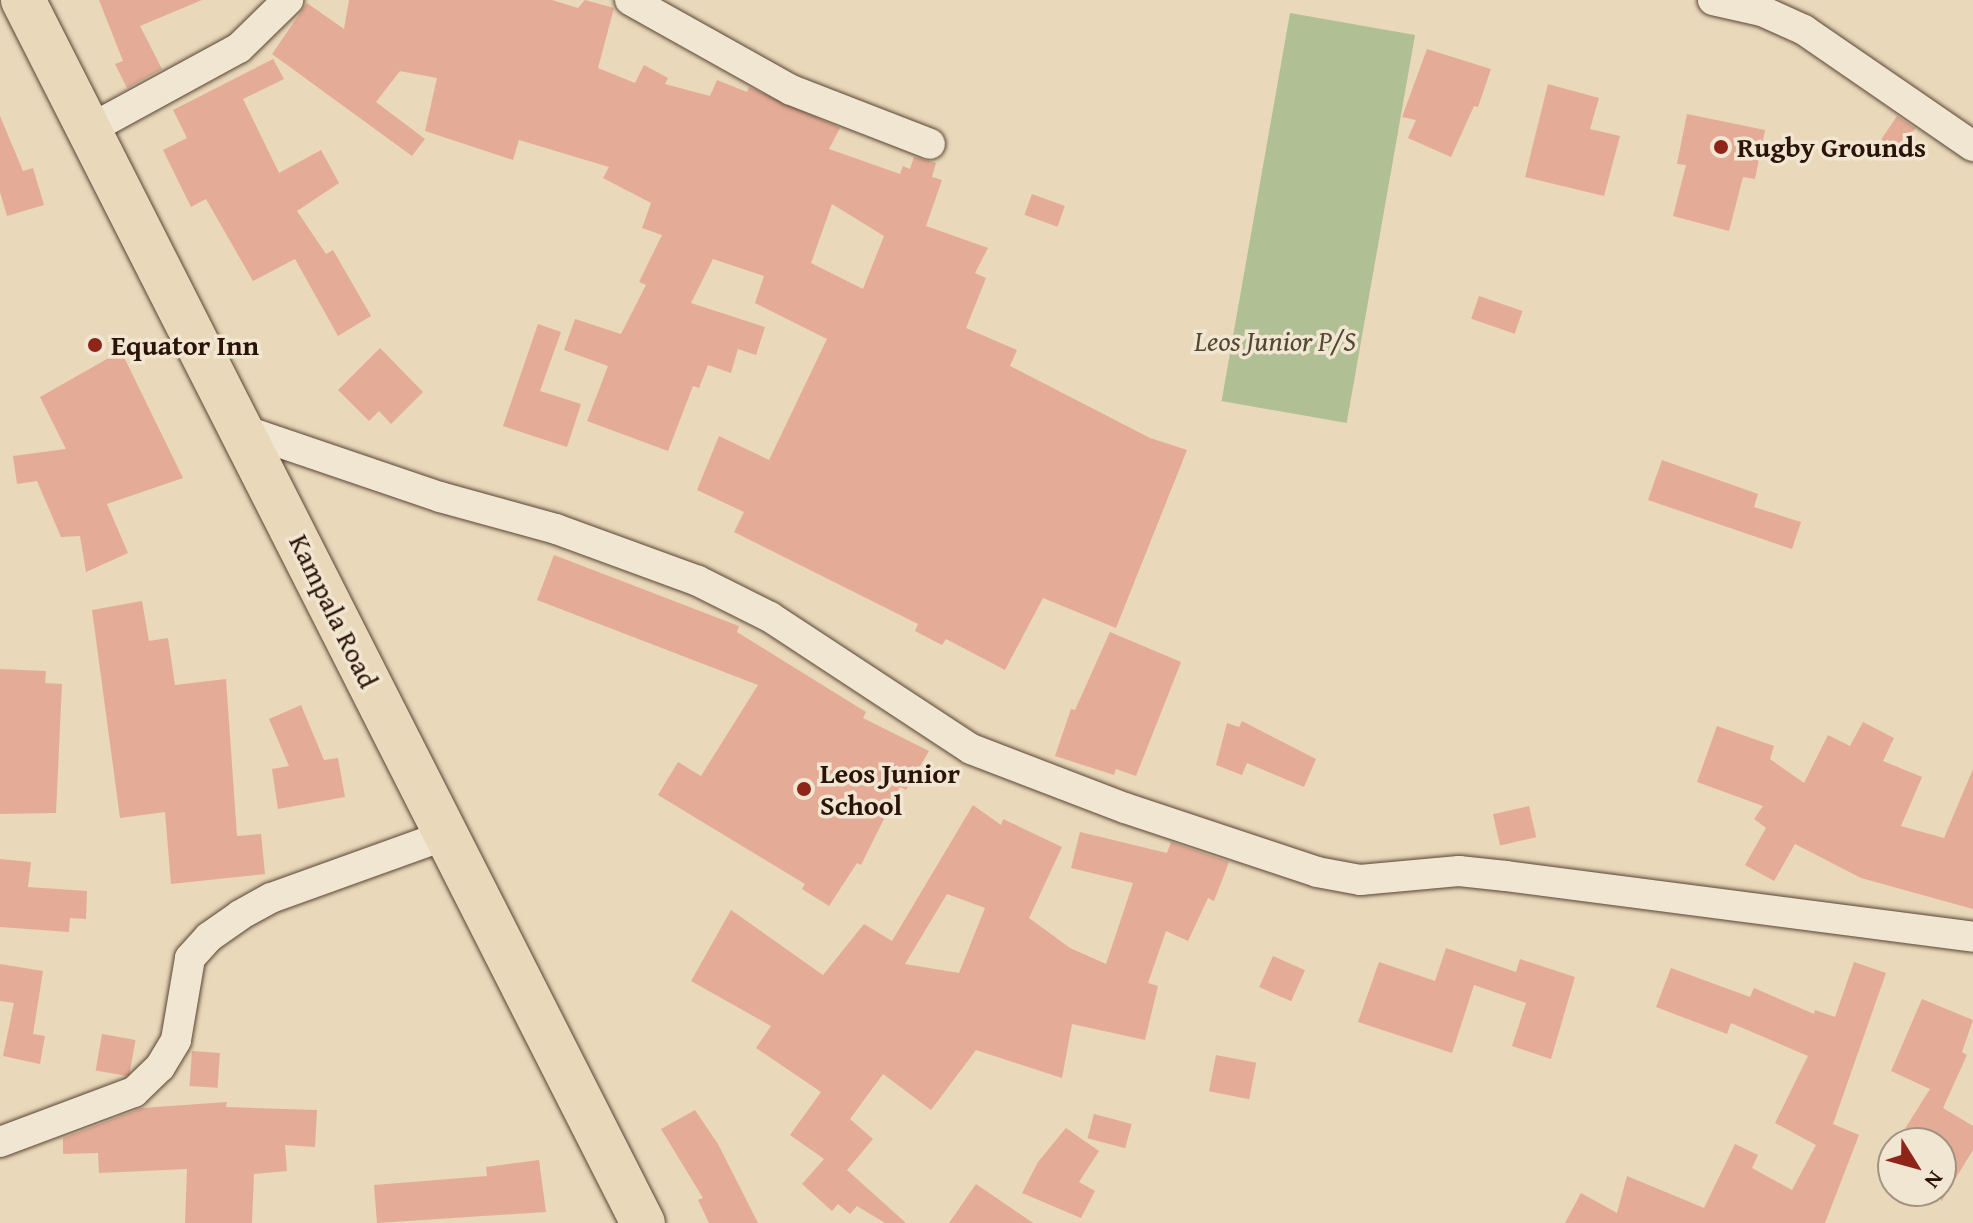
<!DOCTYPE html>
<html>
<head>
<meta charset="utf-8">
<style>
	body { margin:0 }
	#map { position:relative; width:1973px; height:1223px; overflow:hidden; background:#e9d8ba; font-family:"Gentium Book Plus",serif }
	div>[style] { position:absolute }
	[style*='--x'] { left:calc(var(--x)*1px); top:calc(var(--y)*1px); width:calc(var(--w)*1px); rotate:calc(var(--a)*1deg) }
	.green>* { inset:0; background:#b1c094; transform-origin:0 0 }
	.building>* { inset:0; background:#e4ac96; transform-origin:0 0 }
	.roads { filter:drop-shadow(0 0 2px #5a4534) drop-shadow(0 0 2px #5a4534) }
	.street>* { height:30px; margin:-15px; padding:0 15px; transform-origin:15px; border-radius:15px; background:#f1e6d2 }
	.primary>* { height:44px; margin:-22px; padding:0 22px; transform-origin:22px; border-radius:22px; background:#e9d8ba }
	.dots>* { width:22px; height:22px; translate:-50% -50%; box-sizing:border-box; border:4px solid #f1e6d2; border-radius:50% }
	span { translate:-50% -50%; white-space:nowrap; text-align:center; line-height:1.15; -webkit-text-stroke:7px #f1e6d2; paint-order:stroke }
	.poi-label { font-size:28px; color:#2b1407; font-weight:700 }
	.left { translate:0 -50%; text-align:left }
	.park-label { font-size:28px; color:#534831; font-style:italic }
	.street-label { font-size:28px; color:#2b1407 }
	.north { position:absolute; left:1877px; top:1127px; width:80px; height:80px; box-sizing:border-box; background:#f1e6d2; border:2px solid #a29281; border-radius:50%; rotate:127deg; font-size:22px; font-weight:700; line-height:32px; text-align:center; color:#2b1407 }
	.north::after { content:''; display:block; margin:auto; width:28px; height:36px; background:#8f2418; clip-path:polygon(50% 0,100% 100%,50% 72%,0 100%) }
</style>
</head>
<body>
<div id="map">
	<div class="green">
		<div style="left:1290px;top:13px;width:127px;height:394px;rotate:10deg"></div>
	</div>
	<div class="building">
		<div style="clip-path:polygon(99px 0,202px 0,140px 26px,162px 69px,127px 88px,115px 64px,123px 61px)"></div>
		<div style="clip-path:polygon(evenodd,349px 0,552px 0,578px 8px,585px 0,614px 8px,598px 68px,635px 83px,644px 65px,668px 78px,665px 84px,710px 96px,717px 80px,747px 92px,749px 87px,840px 128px,829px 149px,900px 174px,903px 166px,910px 169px,914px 157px,936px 163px,932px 177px,942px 180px,926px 226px,988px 248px,975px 273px,986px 278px,966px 328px,1017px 350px,1010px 366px,1150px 438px,1187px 450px,1116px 628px,1043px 598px,1005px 670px,946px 639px,942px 645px,915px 631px,918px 624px,734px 532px,744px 512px,697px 490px,719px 436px,769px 460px,827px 339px,755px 303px,764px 276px,713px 259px,691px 303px,765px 327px,756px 355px,738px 349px,731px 373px,708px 365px,699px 388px,693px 386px,668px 451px,587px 421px,608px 366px,564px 350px,575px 319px,621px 334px,646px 285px,639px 282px,662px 235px,642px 228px,651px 203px,603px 178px,609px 167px,519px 140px,513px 160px,425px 131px,437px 78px,400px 71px,376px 102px,425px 139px,412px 156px,272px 54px,307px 3px,344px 29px,349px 0,832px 204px,884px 236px,863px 289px,811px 263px,832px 204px)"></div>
		<div style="clip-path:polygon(1427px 49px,1491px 69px,1478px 107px,1474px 106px,1451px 157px,1408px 138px,1416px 120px,1402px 117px)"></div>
		<div style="clip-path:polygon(273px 59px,284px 79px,243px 99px,279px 173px,321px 150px,339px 183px,297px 211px,326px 254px,333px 250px,371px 316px,338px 336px,295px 259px,253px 281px,206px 199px,191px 207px,163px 150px,187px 138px,173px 110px)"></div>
		<div style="clip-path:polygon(1548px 84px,1599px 98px,1590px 129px,1620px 136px,1604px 196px,1525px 177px)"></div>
		<div style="clip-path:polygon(1687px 114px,1765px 130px,1755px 179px,1743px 177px,1729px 231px,1673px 216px,1686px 165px,1677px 164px)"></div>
		<div style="clip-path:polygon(0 116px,23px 171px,33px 168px,44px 205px,7px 216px,0 192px)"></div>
		<div style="left:1897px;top:116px;width:22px;height:28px;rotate:34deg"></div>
		<div style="left:1032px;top:194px;width:35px;height:22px;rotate:20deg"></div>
		<div style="left:1479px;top:296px;width:46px;height:24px;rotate:19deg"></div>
		<div style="clip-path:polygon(538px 324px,561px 332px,540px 391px,581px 404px,567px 447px,503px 426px)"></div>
		<div style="clip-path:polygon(380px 348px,423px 392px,391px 424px,379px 411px,369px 421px,338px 390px)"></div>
		<div style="clip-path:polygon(121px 351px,183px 478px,107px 504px,128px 553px,86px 572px,80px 536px,61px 537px,37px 481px,17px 484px,13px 456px,66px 449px,40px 397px)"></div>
		<div style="clip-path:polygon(1662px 460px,1758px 494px,1754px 507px,1801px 522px,1792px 549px,1648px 500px)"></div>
		<div style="clip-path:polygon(554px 555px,739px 626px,737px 632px,866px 712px,863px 718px,929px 751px,906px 790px,900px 787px,861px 865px,857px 863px,829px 906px,802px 889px,805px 884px,658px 795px,678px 762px,701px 776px,758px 685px,537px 600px)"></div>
		<div style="clip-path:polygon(142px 601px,149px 641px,168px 638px,175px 685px,226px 679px,237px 836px,261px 834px,265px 874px,171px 884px,165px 812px,120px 818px,92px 610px)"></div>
		<div style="clip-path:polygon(1110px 632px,1181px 662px,1136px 776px,1116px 769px,1114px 775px,1055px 756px,1071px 709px,1075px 710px)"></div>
		<div style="clip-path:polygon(0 669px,46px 671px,45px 683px,62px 684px,56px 813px,0 814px)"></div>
		<div style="clip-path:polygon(301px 705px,324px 760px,338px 758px,345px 797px,278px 809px,272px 769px,289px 766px,269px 719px)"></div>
		<div style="clip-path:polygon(1242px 721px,1316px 759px,1304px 787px,1247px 763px,1242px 775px,1216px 765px,1227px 723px,1239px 727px)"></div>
		<div style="clip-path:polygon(1863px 722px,1894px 738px,1883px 761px,1922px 777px,1901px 826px,1944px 838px,1973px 769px,1973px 909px,1861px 878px,1795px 844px,1774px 881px,1745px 865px,1766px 828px,1754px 819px,1763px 806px,1697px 782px,1717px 726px,1774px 746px,1770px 759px,1804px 783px,1828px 735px,1850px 746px)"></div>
		<div style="clip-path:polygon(evenodd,973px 805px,1001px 825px,1003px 819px,1062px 847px,1029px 918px,1070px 948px,1106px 964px,1133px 883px,1071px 868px,1080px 832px,1167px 853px,1171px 842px,1229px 862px,1214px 901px,1208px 898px,1188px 941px,1166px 931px,1148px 983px,1158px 986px,1145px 1040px,1072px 1024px,1062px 1078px,976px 1050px,931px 1110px,883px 1074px,850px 1119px,873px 1139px,847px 1170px,906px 1223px,885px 1223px,857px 1206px,850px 1214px,838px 1204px,832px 1211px,802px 1184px,824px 1159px,790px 1135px,821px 1092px,756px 1048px,771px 1026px,691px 981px,731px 910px,823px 975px,864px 924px,892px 941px,973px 805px,947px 894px,985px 908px,959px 973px,905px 964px,947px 894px)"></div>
		<div style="left:1529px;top:806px;width:32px;height:37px;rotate:77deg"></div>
		<div style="clip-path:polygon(0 859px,31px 862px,28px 887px,87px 891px,86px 919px,70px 918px,69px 932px,0 927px)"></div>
		<div style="clip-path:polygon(1446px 948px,1516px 972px,1520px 959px,1575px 977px,1551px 1059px,1512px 1046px,1526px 1003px,1474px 985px,1452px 1053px,1358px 1022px,1379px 962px,1435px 981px)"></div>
		<div style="left:1273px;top:956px;width:35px;height:34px;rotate:24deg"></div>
		<div style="clip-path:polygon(1854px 962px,1886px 973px,1833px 1124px,1859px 1135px,1825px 1223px,1565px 1223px,1581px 1193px,1617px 1213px,1627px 1176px,1704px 1208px,1735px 1144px,1758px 1155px,1752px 1168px,1792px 1190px,1816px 1145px,1775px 1123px,1808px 1056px,1731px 1023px,1727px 1034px,1656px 1007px,1671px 968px,1750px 997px,1754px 988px,1814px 1014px,1815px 1010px,1835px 1017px)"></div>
		<div style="clip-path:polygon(0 964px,43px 971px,33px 1034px,45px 1036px,40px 1064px,3px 1056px,14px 1003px,0 1001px)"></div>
		<div style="clip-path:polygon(1922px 999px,1973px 1020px,1962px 1052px,1967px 1055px,1943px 1108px,1973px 1126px,1973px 1150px,1941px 1202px,1941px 1143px,1896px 1143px,1930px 1089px,1891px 1071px)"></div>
		<div style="left:102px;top:1034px;width:34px;height:37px;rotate:10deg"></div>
		<div style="left:192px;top:1051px;width:28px;height:35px;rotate:4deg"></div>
		<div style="left:1216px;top:1055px;width:41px;height:37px;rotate:11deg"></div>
		<div style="clip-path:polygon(227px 1102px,226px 1107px,317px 1110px,315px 1147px,285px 1145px,287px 1171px,254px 1174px,252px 1223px,185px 1223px,187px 1169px,99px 1173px,98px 1153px,63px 1154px,63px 1138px,142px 1108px)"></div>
		<div style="clip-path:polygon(695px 1110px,718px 1144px,758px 1223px,709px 1223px,698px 1200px,703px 1198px,661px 1129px)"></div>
		<div style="left:1094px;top:1114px;width:39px;height:25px;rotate:15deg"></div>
		<div style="clip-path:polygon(1066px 1128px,1099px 1151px,1079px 1182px,1095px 1191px,1081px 1218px,1022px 1193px,1038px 1162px)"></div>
		<div style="clip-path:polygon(539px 1160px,546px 1212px,377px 1223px,374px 1185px,487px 1176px,486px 1167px)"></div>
		<div style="clip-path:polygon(976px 1184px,1033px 1223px,949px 1223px)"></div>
	</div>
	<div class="roads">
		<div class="street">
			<div style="--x:630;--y:0;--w:184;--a:29.2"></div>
			<div style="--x:791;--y:90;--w:149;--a:21.2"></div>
			<div style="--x:1713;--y:0;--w:50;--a:12.7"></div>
			<div style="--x:1762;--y:11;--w:46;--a:24.3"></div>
			<div style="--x:1804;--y:30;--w:205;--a:34.5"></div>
			<div style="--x:92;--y:128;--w:167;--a:-28.6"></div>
			<div style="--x:239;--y:48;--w:69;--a:-44.4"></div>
			<div style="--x:246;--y:431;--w:205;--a:18.8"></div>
			<div style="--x:440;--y:497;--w:120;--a:15.4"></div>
			<div style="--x:556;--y:529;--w:151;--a:20.1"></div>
			<div style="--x:698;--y:581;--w:80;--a:26.6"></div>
			<div style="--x:770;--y:617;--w:240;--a:33.3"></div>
			<div style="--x:971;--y:749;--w:165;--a:21"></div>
			<div style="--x:1125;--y:808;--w:202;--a:18.4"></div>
			<div style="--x:1317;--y:872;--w:44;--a:10.5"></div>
			<div style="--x:1360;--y:880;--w:99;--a:-5.2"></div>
			<div style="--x:1459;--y:871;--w:47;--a:6.1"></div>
			<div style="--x:1506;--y:876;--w:471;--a:7.4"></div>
			<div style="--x:0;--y:1142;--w:143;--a:-20.5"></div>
			<div style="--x:134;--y:1092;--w:36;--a:-44"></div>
			<div style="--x:160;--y:1067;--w:31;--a:-59"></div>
			<div style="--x:176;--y:1040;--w:83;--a:-80.3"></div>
			<div style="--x:190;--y:958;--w:28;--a:-48"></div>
			<div style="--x:209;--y:937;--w:38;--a:-35"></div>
			<div style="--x:240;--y:915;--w:35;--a:-29"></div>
			<div style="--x:271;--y:898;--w:183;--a:-19.8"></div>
		</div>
		<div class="primary">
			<div style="--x:23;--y:0;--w:1371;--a:63.12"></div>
		</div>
	</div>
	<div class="dots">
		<div style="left:1721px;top:147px;background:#8f2418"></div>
		<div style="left:95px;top:345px;background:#8f2418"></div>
		<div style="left:804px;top:789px;background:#8f2418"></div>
	</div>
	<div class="poi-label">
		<span class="left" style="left:1737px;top:147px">Rugby Grounds</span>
		<span class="left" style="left:111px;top:345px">Equator Inn</span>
		<span class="left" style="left:820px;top:789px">Leos Junior<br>School</span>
	</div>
	<div class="park-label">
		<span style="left:1275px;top:341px">Leos Junior P/S</span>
	</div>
	<div class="street-label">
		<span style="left:334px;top:611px;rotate:64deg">Kampala Road</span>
	</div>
	<div class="north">N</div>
</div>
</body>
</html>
